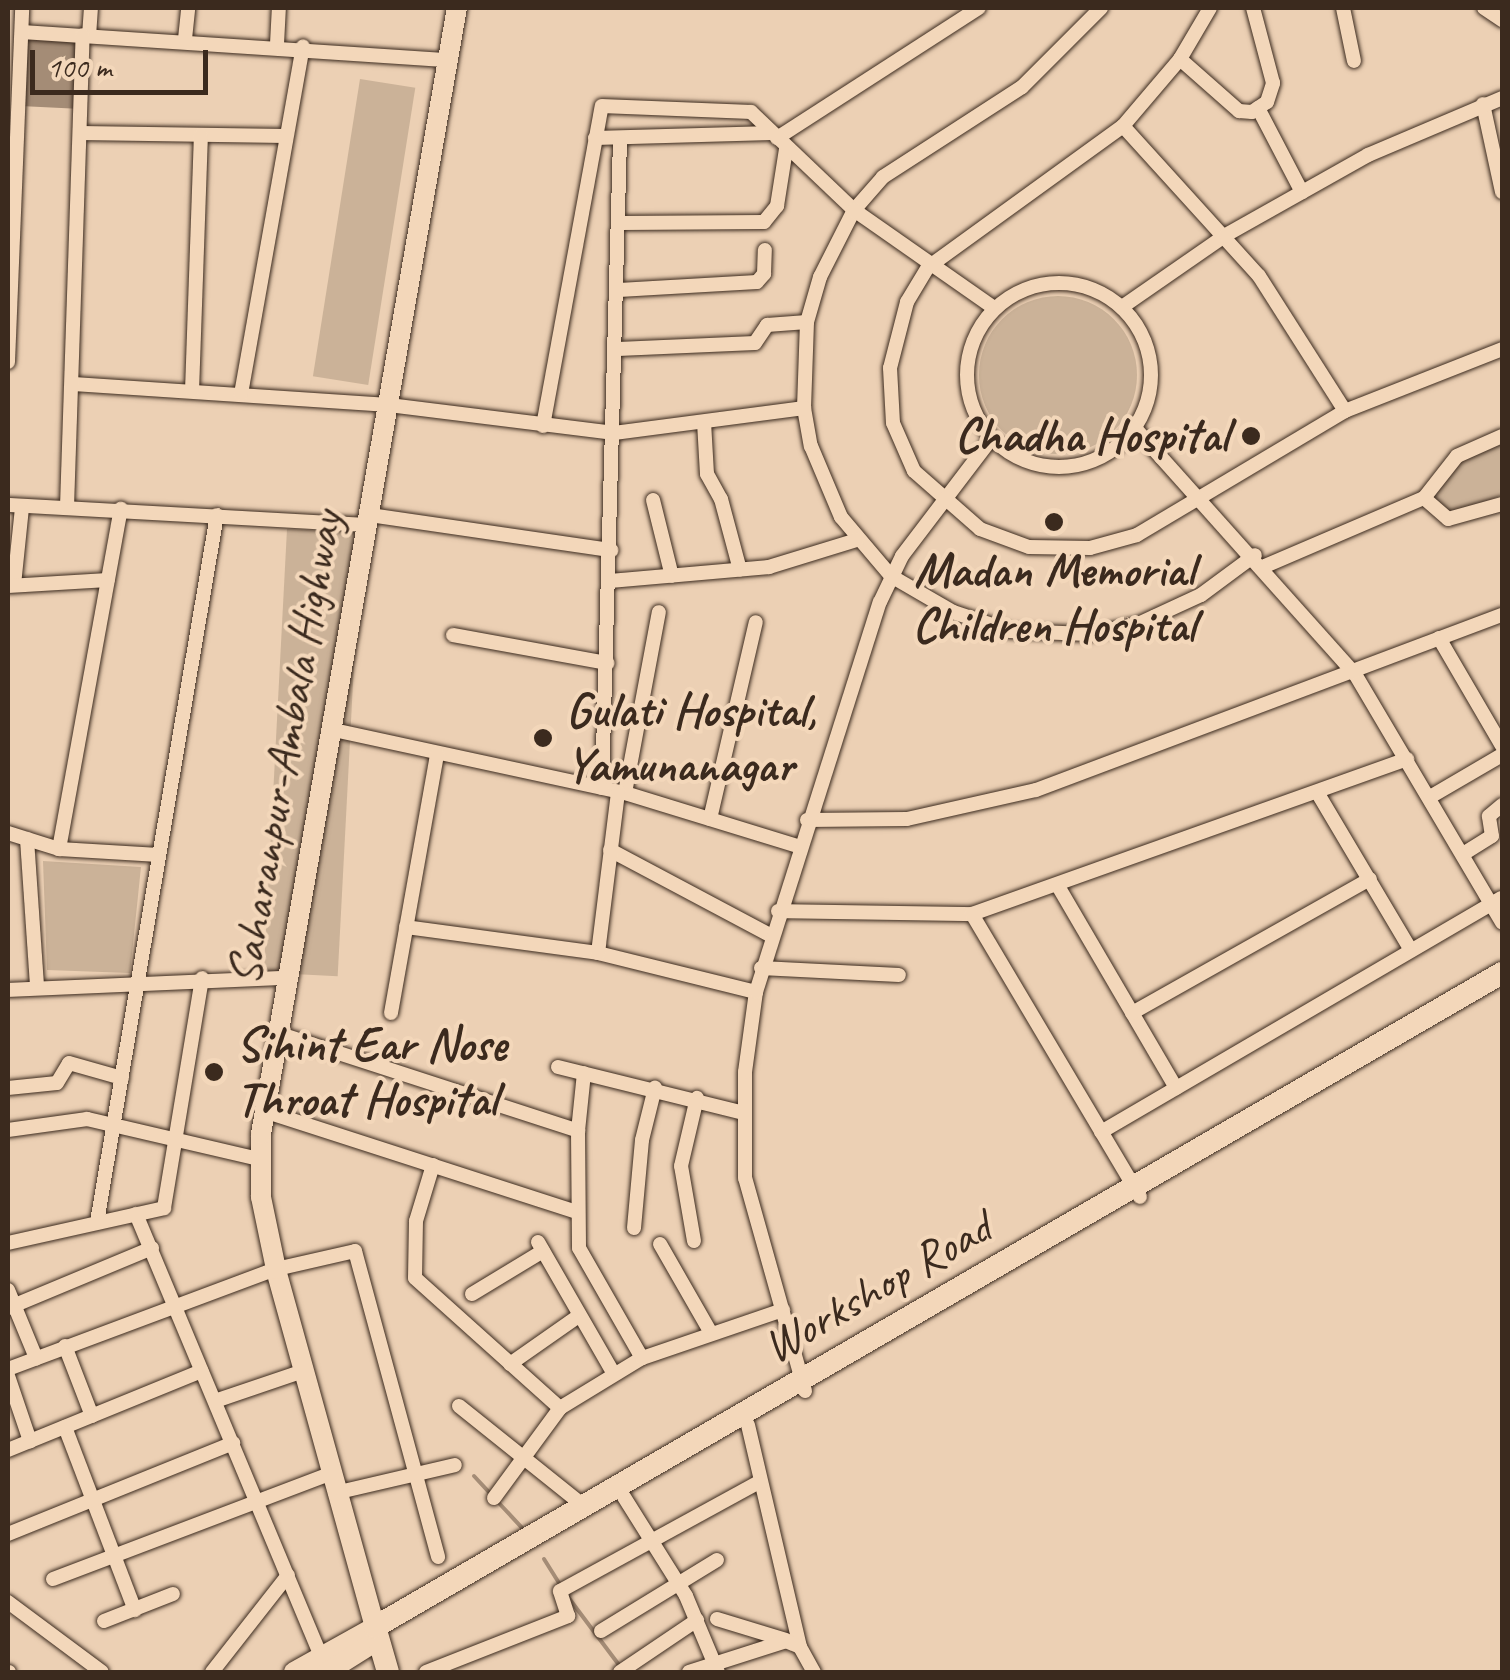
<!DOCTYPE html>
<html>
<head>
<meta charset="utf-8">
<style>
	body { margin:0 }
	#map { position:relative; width:1510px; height:1680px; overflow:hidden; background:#ecd0b4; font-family:Caveat,sans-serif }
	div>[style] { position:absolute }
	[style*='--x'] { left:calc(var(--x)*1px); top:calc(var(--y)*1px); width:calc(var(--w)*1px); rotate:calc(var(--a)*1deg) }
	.green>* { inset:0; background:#cbb298; transform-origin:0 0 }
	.round { border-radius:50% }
	.water>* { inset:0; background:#a48c76; transform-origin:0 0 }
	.stream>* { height:4px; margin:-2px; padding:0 2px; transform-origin:2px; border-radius:2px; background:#a48c76 }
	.roads { filter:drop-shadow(0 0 2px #3b2a1e) drop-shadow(0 0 2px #3b2a1e) }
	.minor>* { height:14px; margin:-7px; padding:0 7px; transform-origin:7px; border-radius:7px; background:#f3d7ba }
	.minor>.ring { margin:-7px; padding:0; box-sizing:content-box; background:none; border:14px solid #f3d7ba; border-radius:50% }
	.secondary>* { height:20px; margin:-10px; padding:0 10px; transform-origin:10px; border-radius:10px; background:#f3d7ba }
	.primary>* { height:22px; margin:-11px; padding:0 11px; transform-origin:11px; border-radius:11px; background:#f3d7ba }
	.dots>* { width:28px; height:28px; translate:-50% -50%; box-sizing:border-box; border:5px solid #f3d7ba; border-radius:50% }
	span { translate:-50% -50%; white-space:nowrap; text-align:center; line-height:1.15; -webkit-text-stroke:8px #f3d7ba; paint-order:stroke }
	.poi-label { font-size:48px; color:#3b2a1e; font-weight:700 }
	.right { translate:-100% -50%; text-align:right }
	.left { translate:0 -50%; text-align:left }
	.street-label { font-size:48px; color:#3b2a1e }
	.frame { position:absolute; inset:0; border:10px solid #3b2a1e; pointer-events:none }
	.scale { position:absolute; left:30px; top:50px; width:178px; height:45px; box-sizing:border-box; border:5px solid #3b2a1e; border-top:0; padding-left:12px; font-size:30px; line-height:35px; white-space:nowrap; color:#3b2a1e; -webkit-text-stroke:8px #f3d7ba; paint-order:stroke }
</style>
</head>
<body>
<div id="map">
	<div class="green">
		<div style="left:360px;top:79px;width:56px;height:301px;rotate:9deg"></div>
		<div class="round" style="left:979px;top:296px;width:158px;height:158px"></div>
		<div style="clip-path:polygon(1502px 442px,1502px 495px,1459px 512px,1442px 509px,1428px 496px,1437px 481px,1475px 452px)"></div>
		<div style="left:287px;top:529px;width:74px;height:444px;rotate:3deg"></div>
		<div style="clip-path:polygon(43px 861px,141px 867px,130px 973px,47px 970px)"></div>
	</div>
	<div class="water">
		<div style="left:24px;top:38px;width:56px;height:68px;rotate:3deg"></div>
	</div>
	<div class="stream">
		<div style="--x:474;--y:1476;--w:25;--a:47"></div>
		<div style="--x:497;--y:1501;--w:37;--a:47"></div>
		<div style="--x:544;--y:1559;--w:31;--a:58"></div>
		<div style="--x:568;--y:1597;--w:85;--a:53.1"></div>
	</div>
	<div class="roads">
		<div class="minor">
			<div style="--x:1101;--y:8;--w:112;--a:135"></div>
			<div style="--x:1022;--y:87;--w:166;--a:147.1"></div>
			<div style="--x:883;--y:177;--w:44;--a:131.3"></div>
			<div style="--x:854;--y:210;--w:75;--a:116.9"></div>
			<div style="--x:820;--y:277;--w:47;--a:106.1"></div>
			<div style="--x:807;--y:322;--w:86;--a:92"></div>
			<div style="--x:804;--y:408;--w:39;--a:80"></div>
			<div style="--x:811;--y:446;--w:77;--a:67.1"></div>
			<div style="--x:841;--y:517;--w:77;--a:49.7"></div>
			<div style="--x:891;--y:576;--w:72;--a:30.1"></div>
			<div style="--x:953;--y:612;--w:60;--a:18.4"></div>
			<div style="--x:1010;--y:631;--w:79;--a:2.2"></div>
			<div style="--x:1089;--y:634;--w:50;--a:-11.5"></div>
			<div style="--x:1138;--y:624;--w:69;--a:-24.7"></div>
			<div style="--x:1201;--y:595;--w:67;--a:-36.5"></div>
			<div style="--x:1210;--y:8;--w:59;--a:120.5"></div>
			<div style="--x:1180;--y:59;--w:88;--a:130.4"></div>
			<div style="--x:1123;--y:126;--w:241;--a:144.1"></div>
			<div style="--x:928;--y:267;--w:41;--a:121"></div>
			<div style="--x:907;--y:302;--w:68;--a:104.4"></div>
			<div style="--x:890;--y:368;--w:55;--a:86.9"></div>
			<div style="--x:893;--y:423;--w:52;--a:66.4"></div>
			<div style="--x:914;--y:471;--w:88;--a:41.3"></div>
			<div style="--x:980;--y:529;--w:52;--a:20.2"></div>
			<div style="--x:1029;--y:547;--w:61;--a:0.9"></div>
			<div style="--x:1090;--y:548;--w:49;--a:-15.5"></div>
			<div style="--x:1137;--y:535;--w:242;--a:-30.8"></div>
			<div style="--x:1345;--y:411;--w:169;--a:-21.5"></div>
			<div style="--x:1343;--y:8;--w:54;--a:78.3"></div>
			<div style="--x:1484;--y:8;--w:22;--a:34"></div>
			<div style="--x:22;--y:32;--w:427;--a:3.8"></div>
			<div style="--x:89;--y:36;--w:28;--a:-86"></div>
			<div style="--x:185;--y:39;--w:31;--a:-84"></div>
			<div style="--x:277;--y:44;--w:36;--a:-87"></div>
			<div style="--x:1180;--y:59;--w:79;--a:41.4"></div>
			<div style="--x:1239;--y:111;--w:13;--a:4"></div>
			<div style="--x:1252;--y:112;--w:18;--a:-34"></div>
			<div style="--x:1267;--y:102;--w:20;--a:-72"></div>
			<div style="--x:1273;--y:83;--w:78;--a:-104.9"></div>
			<div style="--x:1483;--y:104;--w:90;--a:77.8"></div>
			<div style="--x:1258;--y:108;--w:95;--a:62.4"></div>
			<div style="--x:1123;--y:126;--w:202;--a:47.8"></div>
			<div style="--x:1259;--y:276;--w:160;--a:57.5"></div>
			<div style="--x:80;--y:133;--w:206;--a:0.8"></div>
			<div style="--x:595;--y:138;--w:177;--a:-1.6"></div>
			<div style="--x:777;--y:138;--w:240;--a:-32.8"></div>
			<div style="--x:620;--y:223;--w:144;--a:-0.4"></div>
			<div style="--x:764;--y:222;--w:21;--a:-51"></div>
			<div style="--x:777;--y:206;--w:58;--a:-81"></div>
			<div class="ring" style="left:967px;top:283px;width:170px;height:170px"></div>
			<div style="--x:619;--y:290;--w:138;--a:-3.3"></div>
			<div style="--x:757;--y:282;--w:11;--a:-49"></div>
			<div style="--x:764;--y:274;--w:24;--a:-88"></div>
			<div style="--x:1122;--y:307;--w:126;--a:-34.7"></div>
			<div style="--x:1226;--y:235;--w:163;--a:-29.4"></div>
			<div style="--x:1368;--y:155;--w:146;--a:-23"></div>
			<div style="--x:618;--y:349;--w:137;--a:-2.5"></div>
			<div style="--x:755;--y:343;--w:22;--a:-56"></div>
			<div style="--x:767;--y:325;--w:40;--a:-4.3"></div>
			<div style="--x:8;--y:362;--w:354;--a:-87.7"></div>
			<div style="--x:73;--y:384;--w:317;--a:3.8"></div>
			<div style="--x:389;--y:405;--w:227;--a:7.1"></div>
			<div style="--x:614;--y:433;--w:192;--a:-7.5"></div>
			<div style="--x:192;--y:391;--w:256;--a:-88"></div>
			<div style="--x:241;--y:394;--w:353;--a:-79.9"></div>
			<div style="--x:704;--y:422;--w:52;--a:86.7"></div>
			<div style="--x:707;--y:474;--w:29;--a:61"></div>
			<div style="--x:721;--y:499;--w:73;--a:75"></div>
			<div style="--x:543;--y:426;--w:325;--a:-79.6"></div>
			<div style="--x:602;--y:106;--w:149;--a:2.3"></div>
			<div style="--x:751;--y:112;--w:142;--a:43.6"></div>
			<div style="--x:854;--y:210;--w:171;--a:35"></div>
			<div style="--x:1134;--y:427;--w:331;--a:48.2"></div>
			<div style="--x:1355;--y:674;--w:289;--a:59.4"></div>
			<div style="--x:1424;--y:498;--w:32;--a:41"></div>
			<div style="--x:1448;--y:519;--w:56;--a:-15.5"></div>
			<div style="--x:653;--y:500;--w:78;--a:76"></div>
			<div style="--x:8;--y:505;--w:361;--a:3.2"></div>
			<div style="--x:67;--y:507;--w:472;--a:-88.1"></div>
			<div style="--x:370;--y:515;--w:244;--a:8.3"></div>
			<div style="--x:1265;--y:566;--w:173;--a:-23.2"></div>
			<div style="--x:1424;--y:498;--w:53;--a:-51.8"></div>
			<div style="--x:1457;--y:456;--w:49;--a:-24"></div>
			<div style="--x:610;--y:581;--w:160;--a:-5"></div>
			<div style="--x:769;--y:567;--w:92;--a:-17.1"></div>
			<div style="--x:14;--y:585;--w:77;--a:-84.1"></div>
			<div style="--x:8;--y:586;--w:100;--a:-3.4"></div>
			<div style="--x:453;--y:635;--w:157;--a:10.3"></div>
			<div style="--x:1439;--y:638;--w:125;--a:59.7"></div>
			<div style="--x:329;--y:729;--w:303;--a:12.2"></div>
			<div style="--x:625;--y:793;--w:180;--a:17.1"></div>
			<div style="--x:602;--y:788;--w:650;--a:-88.41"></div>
			<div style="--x:1317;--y:792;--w:184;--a:59.3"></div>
			<div style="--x:625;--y:793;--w:184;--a:-79.4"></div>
			<div style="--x:1430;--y:797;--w:83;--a:-30.3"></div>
			<div style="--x:710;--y:819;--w:202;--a:-76.9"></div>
			<div style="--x:807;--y:820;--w:100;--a:-0.6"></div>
			<div style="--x:907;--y:819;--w:132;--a:-12.7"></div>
			<div style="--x:1036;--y:790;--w:498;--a:-20.6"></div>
			<div style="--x:8;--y:833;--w:53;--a:17.4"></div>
			<div style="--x:59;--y:849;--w:100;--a:3.4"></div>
			<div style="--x:27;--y:839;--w:148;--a:86.1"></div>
			<div style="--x:59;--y:849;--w:346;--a:-79.7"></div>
			<div style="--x:610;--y:850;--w:181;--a:28"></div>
			<div style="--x:1463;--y:854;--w:34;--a:-32"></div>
			<div style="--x:1492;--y:836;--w:20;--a:-99"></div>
			<div style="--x:1489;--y:816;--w:17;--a:-40"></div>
			<div style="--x:1058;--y:886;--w:234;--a:59.7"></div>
			<div style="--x:778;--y:911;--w:194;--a:0.9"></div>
			<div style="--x:972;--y:914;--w:462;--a:-19.6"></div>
			<div style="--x:972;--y:914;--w:329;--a:59.3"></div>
			<div style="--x:406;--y:927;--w:194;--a:7.7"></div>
			<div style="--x:598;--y:953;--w:163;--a:13.9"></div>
			<div style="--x:598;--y:953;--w:162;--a:-82.9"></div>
			<div style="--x:761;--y:968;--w:138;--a:2.9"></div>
			<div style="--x:8;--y:990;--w:277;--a:-2.5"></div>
			<div style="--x:391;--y:1013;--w:263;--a:-79.9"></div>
			<div style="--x:1132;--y:1013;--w:273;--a:-29.4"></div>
			<div style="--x:277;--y:1033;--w:317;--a:18"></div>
			<div style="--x:578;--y:1131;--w:117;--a:89.5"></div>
			<div style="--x:579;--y:1248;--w:127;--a:60.2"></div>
			<div style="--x:558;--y:1067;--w:192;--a:13.9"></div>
			<div style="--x:8;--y:1088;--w:49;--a:-5.8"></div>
			<div style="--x:57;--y:1083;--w:23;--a:-59"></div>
			<div style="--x:69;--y:1063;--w:55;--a:15.8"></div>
			<div style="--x:264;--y:1111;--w:329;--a:17.9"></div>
			<div style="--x:8;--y:1130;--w:80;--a:-7.9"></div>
			<div style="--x:87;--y:1119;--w:177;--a:13.1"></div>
			<div style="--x:578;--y:1131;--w:58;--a:-84.1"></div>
			<div style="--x:1101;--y:1132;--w:464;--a:-30.3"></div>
			<div style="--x:433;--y:1165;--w:59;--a:106.9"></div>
			<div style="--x:416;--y:1221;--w:57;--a:91"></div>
			<div style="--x:415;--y:1278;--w:195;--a:41.9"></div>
			<div style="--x:136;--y:1214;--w:479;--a:67.3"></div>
			<div style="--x:97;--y:1222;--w:717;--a:-80.37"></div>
			<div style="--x:634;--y:1228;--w:88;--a:-84.8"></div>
			<div style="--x:642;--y:1140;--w:54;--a:-76"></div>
			<div style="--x:694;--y:1241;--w:76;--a:-99.8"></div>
			<div style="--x:681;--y:1166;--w:70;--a:-76.8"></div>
			<div style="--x:538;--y:1242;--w:152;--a:60.1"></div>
			<div style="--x:8;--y:1243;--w:160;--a:-12.6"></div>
			<div style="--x:164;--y:1208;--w:233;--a:-80.6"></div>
			<div style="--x:660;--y:1244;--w:103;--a:60.2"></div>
			<div style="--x:8;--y:1290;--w:74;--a:67.6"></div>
			<div style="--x:472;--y:1294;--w:83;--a:-31.2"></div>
			<div style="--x:8;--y:1308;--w:156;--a:-22.6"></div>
			<div style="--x:65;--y:1346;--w:75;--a:68.9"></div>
			<div style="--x:510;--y:1364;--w:85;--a:-35"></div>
			<div style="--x:8;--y:1369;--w:286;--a:-20.5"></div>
			<div style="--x:276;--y:1269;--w:81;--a:-12.8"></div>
			<div style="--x:355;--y:1251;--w:317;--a:74.8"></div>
			<div style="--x:8;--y:1376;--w:69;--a:71.3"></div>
			<div style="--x:805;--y:1391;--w:221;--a:-105.7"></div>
			<div style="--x:745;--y:1178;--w:106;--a:-90"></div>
			<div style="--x:745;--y:1072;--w:81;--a:-82.2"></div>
			<div style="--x:756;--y:992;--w:409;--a:-72.4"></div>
			<div style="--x:880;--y:602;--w:51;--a:-64.4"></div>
			<div style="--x:902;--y:556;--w:147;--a:-52.7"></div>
			<div style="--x:215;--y:1401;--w:93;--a:-18.8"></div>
			<div style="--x:459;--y:1406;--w:160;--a:38.7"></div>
			<div style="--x:748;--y:1425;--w:228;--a:76.8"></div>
			<div style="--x:800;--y:1647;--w:29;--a:61"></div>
			<div style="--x:65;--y:1427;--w:196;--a:69.1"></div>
			<div style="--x:8;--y:1450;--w:209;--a:-22.2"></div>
			<div style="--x:335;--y:1493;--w:123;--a:-13.1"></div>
			<div style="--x:624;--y:1497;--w:117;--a:57.9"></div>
			<div style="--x:686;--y:1596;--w:82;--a:67.2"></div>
			<div style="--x:494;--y:1498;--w:112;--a:-53.7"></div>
			<div style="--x:560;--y:1408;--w:96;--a:-31.4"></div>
			<div style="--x:642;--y:1358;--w:149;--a:-18.8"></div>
			<div style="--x:8;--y:1534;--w:243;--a:-22"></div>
			<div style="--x:53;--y:1579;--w:295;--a:-20.8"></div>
			<div style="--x:8;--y:1602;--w:117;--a:36.7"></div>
			<div style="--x:717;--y:1619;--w:72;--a:16.9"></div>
			<div style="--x:104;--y:1621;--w:74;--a:-21.4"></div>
			<div style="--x:601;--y:1631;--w:136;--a:-31.5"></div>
			<div style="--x:8;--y:1672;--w:1;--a:0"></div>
			<div style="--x:212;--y:1672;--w:123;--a:-51.9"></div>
			<div style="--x:426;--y:1672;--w:153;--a:-21.5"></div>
			<div style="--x:568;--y:1616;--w:26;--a:-108"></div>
			<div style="--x:560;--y:1591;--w:227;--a:-28.7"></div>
			<div style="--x:620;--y:1672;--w:93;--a:-34"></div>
			<div style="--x:689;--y:1672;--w:102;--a:-17.7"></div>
			<div style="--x:786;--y:1641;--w:15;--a:23"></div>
		</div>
		<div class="secondary">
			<div style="--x:294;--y:1672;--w:93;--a:-29.1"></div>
			<div style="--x:375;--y:1627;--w:371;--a:-105.5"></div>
			<div style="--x:276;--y:1269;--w:74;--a:-101.8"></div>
			<div style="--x:261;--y:1197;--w:63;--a:-90"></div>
			<div style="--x:261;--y:1134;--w:1143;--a:-80.13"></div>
			<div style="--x:327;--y:1672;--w:60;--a:-32.1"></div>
		</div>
		<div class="primary">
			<div style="--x:388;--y:1672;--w:47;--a:-106.1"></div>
			<div style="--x:375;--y:1627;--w:1303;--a:-30.13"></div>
		</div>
	</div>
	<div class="dots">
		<div style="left:1251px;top:436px;background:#3b2a1e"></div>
		<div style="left:1054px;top:522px;background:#3b2a1e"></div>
		<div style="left:543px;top:738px;background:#3b2a1e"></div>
		<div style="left:214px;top:1072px;background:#3b2a1e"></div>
	</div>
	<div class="poi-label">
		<span class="right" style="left:1228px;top:436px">Chadha Hospital</span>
		<span style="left:1054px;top:598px">Madan Memorial<br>Children Hospital</span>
		<span class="left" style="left:566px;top:738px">Gulati Hospital,<br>Yamunanagar</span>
		<span class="left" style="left:236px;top:1072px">Sihint Ear Nose<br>Throat Hospital</span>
	</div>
	<div class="street-label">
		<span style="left:285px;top:748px;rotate:-80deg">Saharanpur-Ambala Highway</span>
		<span style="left:877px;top:1287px;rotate:-30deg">Workshop Road</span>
	</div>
	<div class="frame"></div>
	<div class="scale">100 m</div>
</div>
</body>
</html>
